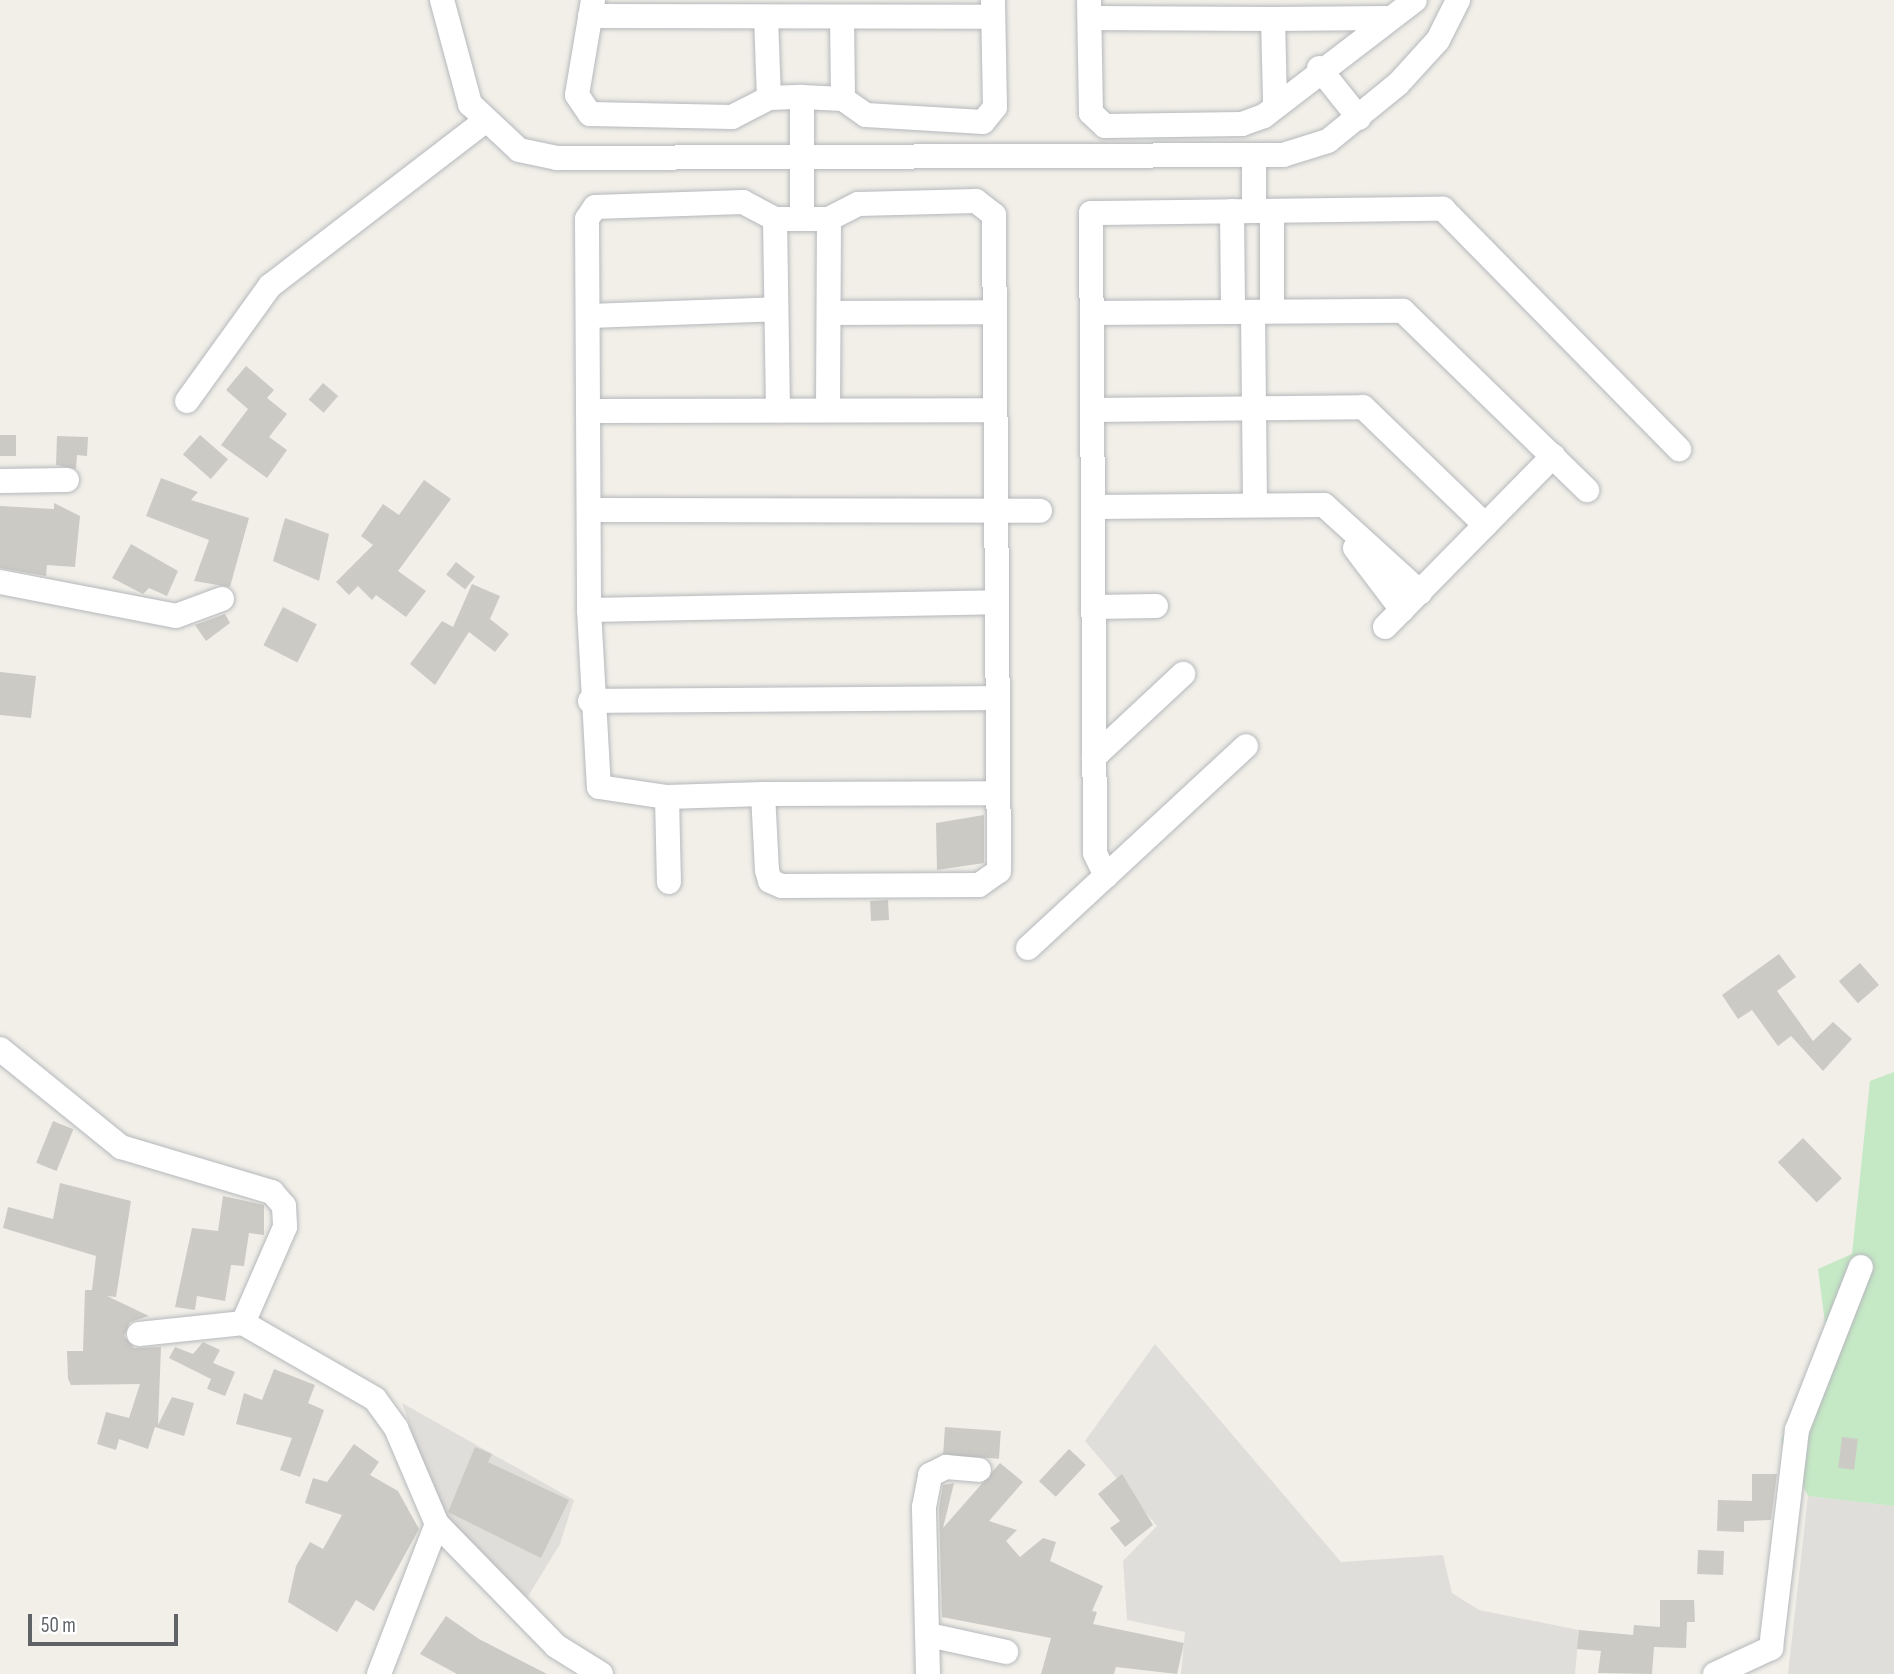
<!DOCTYPE html>
<html>
<head>
<meta charset="utf-8">
<style>
	body { margin:0 }
	#map { position:relative; width:1894px; height:1674px; overflow:hidden; background:#f1efe8; font-family:"Sofia Sans Condensed",sans-serif }
	div>[style] { position:absolute }
	[style*='--x'] { left:calc(var(--x)*1px); top:calc(var(--y)*1px); width:calc(var(--w)*1px); rotate:calc(var(--a)*1deg) }
	.industrial>* { inset:0; background:#e0deda }
	.green>* { inset:0; background:#c5e8c5 }
	.building>* { inset:0; background:#cccac5; transform-origin:0 0 }
	.roads { filter:drop-shadow(0 0 2px #b5b8bc) drop-shadow(0 0 2px #b5b8bc) }
	.street>* { height:24px; margin:-12px; padding:0 12px; transform-origin:12px; border-radius:12px; background:#fff }
	span { translate:-50% -50%; white-space:nowrap; text-align:center; line-height:1.15; -webkit-text-stroke:6px #fff; paint-order:stroke }
	.scale { position:absolute; left:28px; top:1614px; width:150px; height:32px; box-sizing:border-box; border:4px solid #5f6368; border-top:0; padding-left:9px; font-size:21px; line-height:24px; white-space:nowrap; color:#5f6368; -webkit-text-stroke:5px #fff; paint-order:stroke }
</style>
</head>
<body>
<div id="map">
	<div class="industrial">
		<div style="clip-path:polygon(1155px 1344px,1341px 1562px,1443px 1555px,1452px 1593px,1479px 1610px,1579px 1630px,1575px 1674px,1181px 1674px,1185px 1632px,1127px 1620px,1123px 1561px,1157px 1526px,1085px 1441px)"></div>
		<div style="clip-path:polygon(402px 1403px,574px 1500px,560px 1544px,516px 1616px,438px 1506px)"></div>
		<div style="clip-path:polygon(1808px 1496px,1894px 1506px,1894px 1674px,1788px 1674px)"></div>
	</div>
	<div class="green">
		<div style="clip-path:polygon(1894px 1072px,1894px 1506px,1808px 1496px,1781px 1440px,1829px 1354px,1818px 1269px,1852px 1254px,1870px 1081px)"></div>
	</div>
	<div class="building">
		<div style="clip-path:polygon(246px 366px,274px 390px,267px 398px,287px 414px,269px 437px,287px 450px,267px 478px,221px 445px,248px 409px,226px 390px)"></div>
		<div style="left:323px;top:383px;width:20px;height:22px;rotate:41deg"></div>
		<div style="left:0;top:435px;width:16px;height:21px"></div>
		<div style="left:200px;top:435px;width:37px;height:26px;rotate:41deg"></div>
		<div style="clip-path:polygon(57px 436px,88px 437px,87px 456px,77px 455px,76px 469px,56px 465px)"></div>
		<div style="clip-path:polygon(161px 478px,198px 492px,191px 500px,249px 518px,230px 587px,194px 581px,209px 540px,146px 516px)"></div>
		<div style="clip-path:polygon(424px 480px,451px 499px,398px 571px,426px 591px,406px 617px,376px 595px,372px 600px,358px 586px,349px 595px,336px 582px,373px 545px,361px 536px,383px 504px,399px 515px)"></div>
		<div style="clip-path:polygon(54px 503px,80px 516px,75px 567px,47px 565px,46px 576px,0 568px,0 506px,54px 509px)"></div>
		<div style="clip-path:polygon(285px 518px,329px 534px,319px 581px,273px 561px)"></div>
		<div style="clip-path:polygon(131px 544px,178px 571px,167px 596px,149px 588px,143px 594px,112px 578px)"></div>
		<div style="left:456px;top:562px;width:24px;height:16px;rotate:38deg"></div>
		<div style="clip-path:polygon(472px 584px,500px 596px,490px 619px,509px 634px,495px 652px,469px 632px,435px 685px,410px 664px,442px 621px,453px 627px)"></div>
		<div style="left:283px;top:607px;width:38px;height:43px;rotate:27deg"></div>
		<div style="clip-path:polygon(225px 614px,230px 623px,206px 641px,195px 625px)"></div>
		<div style="clip-path:polygon(0 672px,36px 676px,31px 718px,0 715px)"></div>
		<div style="clip-path:polygon(984px 815px,984px 863px,937px 870px,936px 823px)"></div>
		<div style="left:888px;top:900px;width:20px;height:18px;rotate:87deg"></div>
		<div style="clip-path:polygon(1779px 954px,1796px 977px,1777px 991px,1813px 1041px,1833px 1022px,1852px 1039px,1823px 1071px,1791px 1036px,1778px 1046px,1752px 1010px,1738px 1019px,1722px 995px)"></div>
		<div style="left:1860px;top:963px;width:29px;height:28px;rotate:49deg"></div>
		<div style="left:53px;top:1121px;width:22px;height:45px;rotate:22deg"></div>
		<div style="left:1803px;top:1138px;width:56px;height:35px;rotate:46deg"></div>
		<div style="clip-path:polygon(60px 1183px,131px 1201px,116px 1297px,107px 1296px,149px 1316px,130px 1322px,124px 1336px,134px 1348px,161px 1347px,158px 1425px,172px 1397px,194px 1403px,184px 1436px,155px 1427px,148px 1449px,119px 1439px,116px 1450px,97px 1444px,106px 1412px,129px 1418px,140px 1384px,71px 1385px,68px 1379px,67px 1351px,83px 1351px,85px 1290px,92px 1290px,96px 1256px,3px 1228px,8px 1207px,53px 1219px)"></div>
		<div style="clip-path:polygon(223px 1196px,264px 1205px,264px 1235px,249px 1233px,244px 1266px,231px 1265px,225px 1301px,197px 1296px,195px 1310px,175px 1307px,192px 1228px,218px 1231px)"></div>
		<div style="clip-path:polygon(203px 1342px,220px 1350px,213px 1363px,235px 1372px,225px 1396px,207px 1389px,211px 1379px,169px 1358px,175px 1347px,193px 1354px)"></div>
		<div style="clip-path:polygon(274px 1369px,315px 1385px,308px 1403px,324px 1410px,300px 1477px,280px 1470px,292px 1438px,236px 1424px,244px 1393px,262px 1400px)"></div>
		<div style="left:945px;top:1427px;width:56px;height:28px;rotate:4deg"></div>
		<div style="left:1842px;top:1437px;width:16px;height:31px;rotate:7deg"></div>
		<div style="clip-path:polygon(354px 1444px,379px 1462px,370px 1475px,398px 1491px,419px 1529px,374px 1611px,356px 1600px,337px 1632px,288px 1602px,296px 1566px,310px 1542px,323px 1549px,342px 1515px,305px 1503px,313px 1478px,327px 1482px)"></div>
		<div style="clip-path:polygon(475px 1447px,492px 1454px,488px 1462px,569px 1500px,541px 1558px,448px 1512px)"></div>
		<div style="left:1069px;top:1449px;width:23px;height:44px;rotate:43deg"></div>
		<div style="clip-path:polygon(1000px 1463px,1023px 1482px,989px 1521px,1017px 1530px,1006px 1541px,1020px 1557px,1043px 1538px,1056px 1542px,1050px 1561px,1103px 1586px,1092px 1611px,1097px 1612px,1093px 1624px,1184px 1643px,1177px 1674px,1116px 1667px,1114px 1674px,1041px 1674px,1051px 1638px,942px 1617px,939px 1508px,943px 1485px,954px 1483px,943px 1528px)"></div>
		<div style="clip-path:polygon(1122px 1474px,1153px 1525px,1125px 1547px,1110px 1528px,1120px 1521px,1098px 1494px)"></div>
		<div style="clip-path:polygon(1752px 1474px,1777px 1474px,1771px 1520px,1744px 1521px,1744px 1532px,1717px 1531px,1718px 1500px,1752px 1501px)"></div>
		<div style="left:1698px;top:1550px;width:26px;height:24px;rotate:2deg"></div>
		<div style="clip-path:polygon(1660px 1600px,1694px 1600px,1695px 1622px,1687px 1622px,1686px 1648px,1654px 1647px,1652px 1674px,1598px 1673px,1601px 1651px,1577px 1649px,1579px 1630px,1633px 1635px,1634px 1625px,1660px 1627px)"></div>
		<div style="clip-path:polygon(446px 1616px,479px 1639px,547px 1674px,457px 1674px,420px 1654px)"></div>
	</div>
	<div class="roads">
		<div class="street">
			<div style="--x:442;--y:0;--w:108;--a:74.9"></div>
			<div style="--x:470;--y:104;--w:67;--a:43.2"></div>
			<div style="--x:519;--y:150;--w:39;--a:12"></div>
			<div style="--x:557;--y:158;--w:726;--a:-0.24"></div>
			<div style="--x:1283;--y:155;--w:47;--a:-17.3"></div>
			<div style="--x:1328;--y:141;--w:90;--a:-39.2"></div>
			<div style="--x:1398;--y:84;--w:59;--a:-47.7"></div>
			<div style="--x:1438;--y:40;--w:45;--a:-63.4"></div>
			<div style="--x:593;--y:0;--w:96;--a:99.6"></div>
			<div style="--x:577;--y:95;--w:23;--a:56"></div>
			<div style="--x:590;--y:114;--w:142;--a:1.2"></div>
			<div style="--x:732;--y:117;--w:42;--a:-27.2"></div>
			<div style="--x:769;--y:98;--w:33;--a:-2"></div>
			<div style="--x:802;--y:97;--w:41;--a:2.8"></div>
			<div style="--x:843;--y:99;--w:28;--a:35"></div>
			<div style="--x:866;--y:115;--w:117;--a:3.4"></div>
			<div style="--x:983;--y:122;--w:19;--a:-51"></div>
			<div style="--x:995;--y:107;--w:107;--a:-91.1"></div>
			<div style="--x:1089;--y:0;--w:113;--a:89"></div>
			<div style="--x:1091;--y:113;--w:19;--a:43"></div>
			<div style="--x:1105;--y:126;--w:137;--a:-0.8"></div>
			<div style="--x:1242;--y:124;--w:23;--a:-20"></div>
			<div style="--x:1264;--y:116;--w:190;--a:-37.5"></div>
			<div style="--x:590;--y:16;--w:403;--a:0.1"></div>
			<div style="--x:766;--y:17;--w:81;--a:87.9"></div>
			<div style="--x:842;--y:17;--w:82;--a:89.3"></div>
			<div style="--x:1090;--y:18;--w:183;--a:0.3"></div>
			<div style="--x:1273;--y:19;--w:84;--a:88.6"></div>
			<div style="--x:1273;--y:19;--w:116;--a:-0.5"></div>
			<div style="--x:1319;--y:68;--w:64;--a:51.3"></div>
			<div style="--x:1254;--y:158;--w:53;--a:90"></div>
			<div style="--x:1232;--y:211;--w:101;--a:89.4"></div>
			<div style="--x:1272;--y:211;--w:100;--a:90"></div>
			<div style="--x:802;--y:218;--w:121;--a:-90"></div>
			<div style="--x:775;--y:219;--w:191;--a:89.1"></div>
			<div style="--x:1253;--y:312;--w:193;--a:89.4"></div>
			<div style="--x:830;--y:313;--w:164;--a:-0.3"></div>
			<div style="--x:1092;--y:313;--w:311;--a:-0.4"></div>
			<div style="--x:1403;--y:311;--w:257;--a:44.2"></div>
			<div style="--x:589;--y:316;--w:187;--a:-2.1"></div>
			<div style="--x:187;--y:401;--w:142;--a:-54.2"></div>
			<div style="--x:270;--y:286;--w:270;--a:-37.5"></div>
			<div style="--x:828;--y:410;--w:191;--a:-89.7"></div>
			<div style="--x:1092;--y:410;--w:271;--a:-0.6"></div>
			<div style="--x:1363;--y:407;--w:170;--a:44"></div>
			<div style="--x:591;--y:411;--w:404;--a:-0.1"></div>
			<div style="--x:0;--y:481;--w:67;--a:-0.9"></div>
			<div style="--x:1093;--y:507;--w:231;--a:-0.5"></div>
			<div style="--x:1324;--y:505;--w:130;--a:42.2"></div>
			<div style="--x:589;--y:510;--w:451;--a:0.1"></div>
			<div style="--x:1355;--y:548;--w:78;--a:52.8"></div>
			<div style="--x:0;--y:582;--w:179;--a:10.9"></div>
			<div style="--x:176;--y:616;--w:49;--a:-20.3"></div>
			<div style="--x:1093;--y:607;--w:63;--a:-0.9"></div>
			<div style="--x:589;--y:610;--w:407;--a:-1.1"></div>
			<div style="--x:1385;--y:627;--w:240;--a:-45.5"></div>
			<div style="--x:590;--y:701;--w:406;--a:-0.4"></div>
			<div style="--x:1094;--y:757;--w:122;--a:-43"></div>
			<div style="--x:763;--y:794;--w:76;--a:87"></div>
			<div style="--x:767;--y:870;--w:11;--a:75"></div>
			<div style="--x:770;--y:881;--w:13;--a:23"></div>
			<div style="--x:782;--y:886;--w:197;--a:-0.3"></div>
			<div style="--x:979;--y:885;--w:24;--a:-35"></div>
			<div style="--x:999;--y:871;--w:656;--a:-90.44"></div>
			<div style="--x:994;--y:215;--w:23;--a:-142"></div>
			<div style="--x:976;--y:201;--w:118;--a:178.5"></div>
			<div style="--x:858;--y:204;--w:33;--a:153"></div>
			<div style="--x:829;--y:219;--w:54;--a:180"></div>
			<div style="--x:775;--y:219;--w:36;--a:-152"></div>
			<div style="--x:743;--y:202;--w:148;--a:178.1"></div>
			<div style="--x:595;--y:207;--w:14;--a:124"></div>
			<div style="--x:587;--y:219;--w:391;--a:89.7"></div>
			<div style="--x:589;--y:610;--w:177;--a:86.8"></div>
			<div style="--x:599;--y:787;--w:69;--a:8.4"></div>
			<div style="--x:667;--y:797;--w:96;--a:-1.8"></div>
			<div style="--x:763;--y:794;--w:234;--a:-0.2"></div>
			<div style="--x:667;--y:797;--w:85;--a:88.7"></div>
			<div style="--x:1106;--y:876;--w:25;--a:-116"></div>
			<div style="--x:1095;--y:853;--w:640;--a:-90.36"></div>
			<div style="--x:1091;--y:213;--w:352;--a:-0.7"></div>
			<div style="--x:1443;--y:209;--w:337;--a:45.5"></div>
			<div style="--x:1028;--y:948;--w:297;--a:-42.8"></div>
			<div style="--x:0;--y:1049;--w:156;--a:39"></div>
			<div style="--x:121;--y:1147;--w:158;--a:16.6"></div>
			<div style="--x:272;--y:1192;--w:18;--a:49"></div>
			<div style="--x:284;--y:1206;--w:21;--a:87"></div>
			<div style="--x:285;--y:1227;--w:105;--a:113.6"></div>
			<div style="--x:243;--y:1323;--w:152;--a:29.9"></div>
			<div style="--x:375;--y:1399;--w:36;--a:54"></div>
			<div style="--x:396;--y:1428;--w:104;--a:66.9"></div>
			<div style="--x:437;--y:1524;--w:170;--a:45.7"></div>
			<div style="--x:556;--y:1646;--w:53;--a:31.9"></div>
			<div style="--x:139;--y:1334;--w:105;--a:-6"></div>
			<div style="--x:929;--y:1635;--w:79;--a:12.4"></div>
			<div style="--x:379;--y:1674;--w:161;--a:-68.9"></div>
			<div style="--x:928;--y:1674;--w:167;--a:-91.4"></div>
			<div style="--x:924;--y:1507;--w:33;--a:-79"></div>
			<div style="--x:930;--y:1475;--w:18;--a:-27"></div>
			<div style="--x:946;--y:1467;--w:33;--a:5"></div>
			<div style="--x:1715;--y:1674;--w:62;--a:-24.9"></div>
			<div style="--x:1771;--y:1648;--w:220;--a:-83.2"></div>
			<div style="--x:1797;--y:1430;--w:175;--a:-68.6"></div>
		</div>
	</div>
	<div class="scale">50 m</div>
</div>
</body>
</html>
